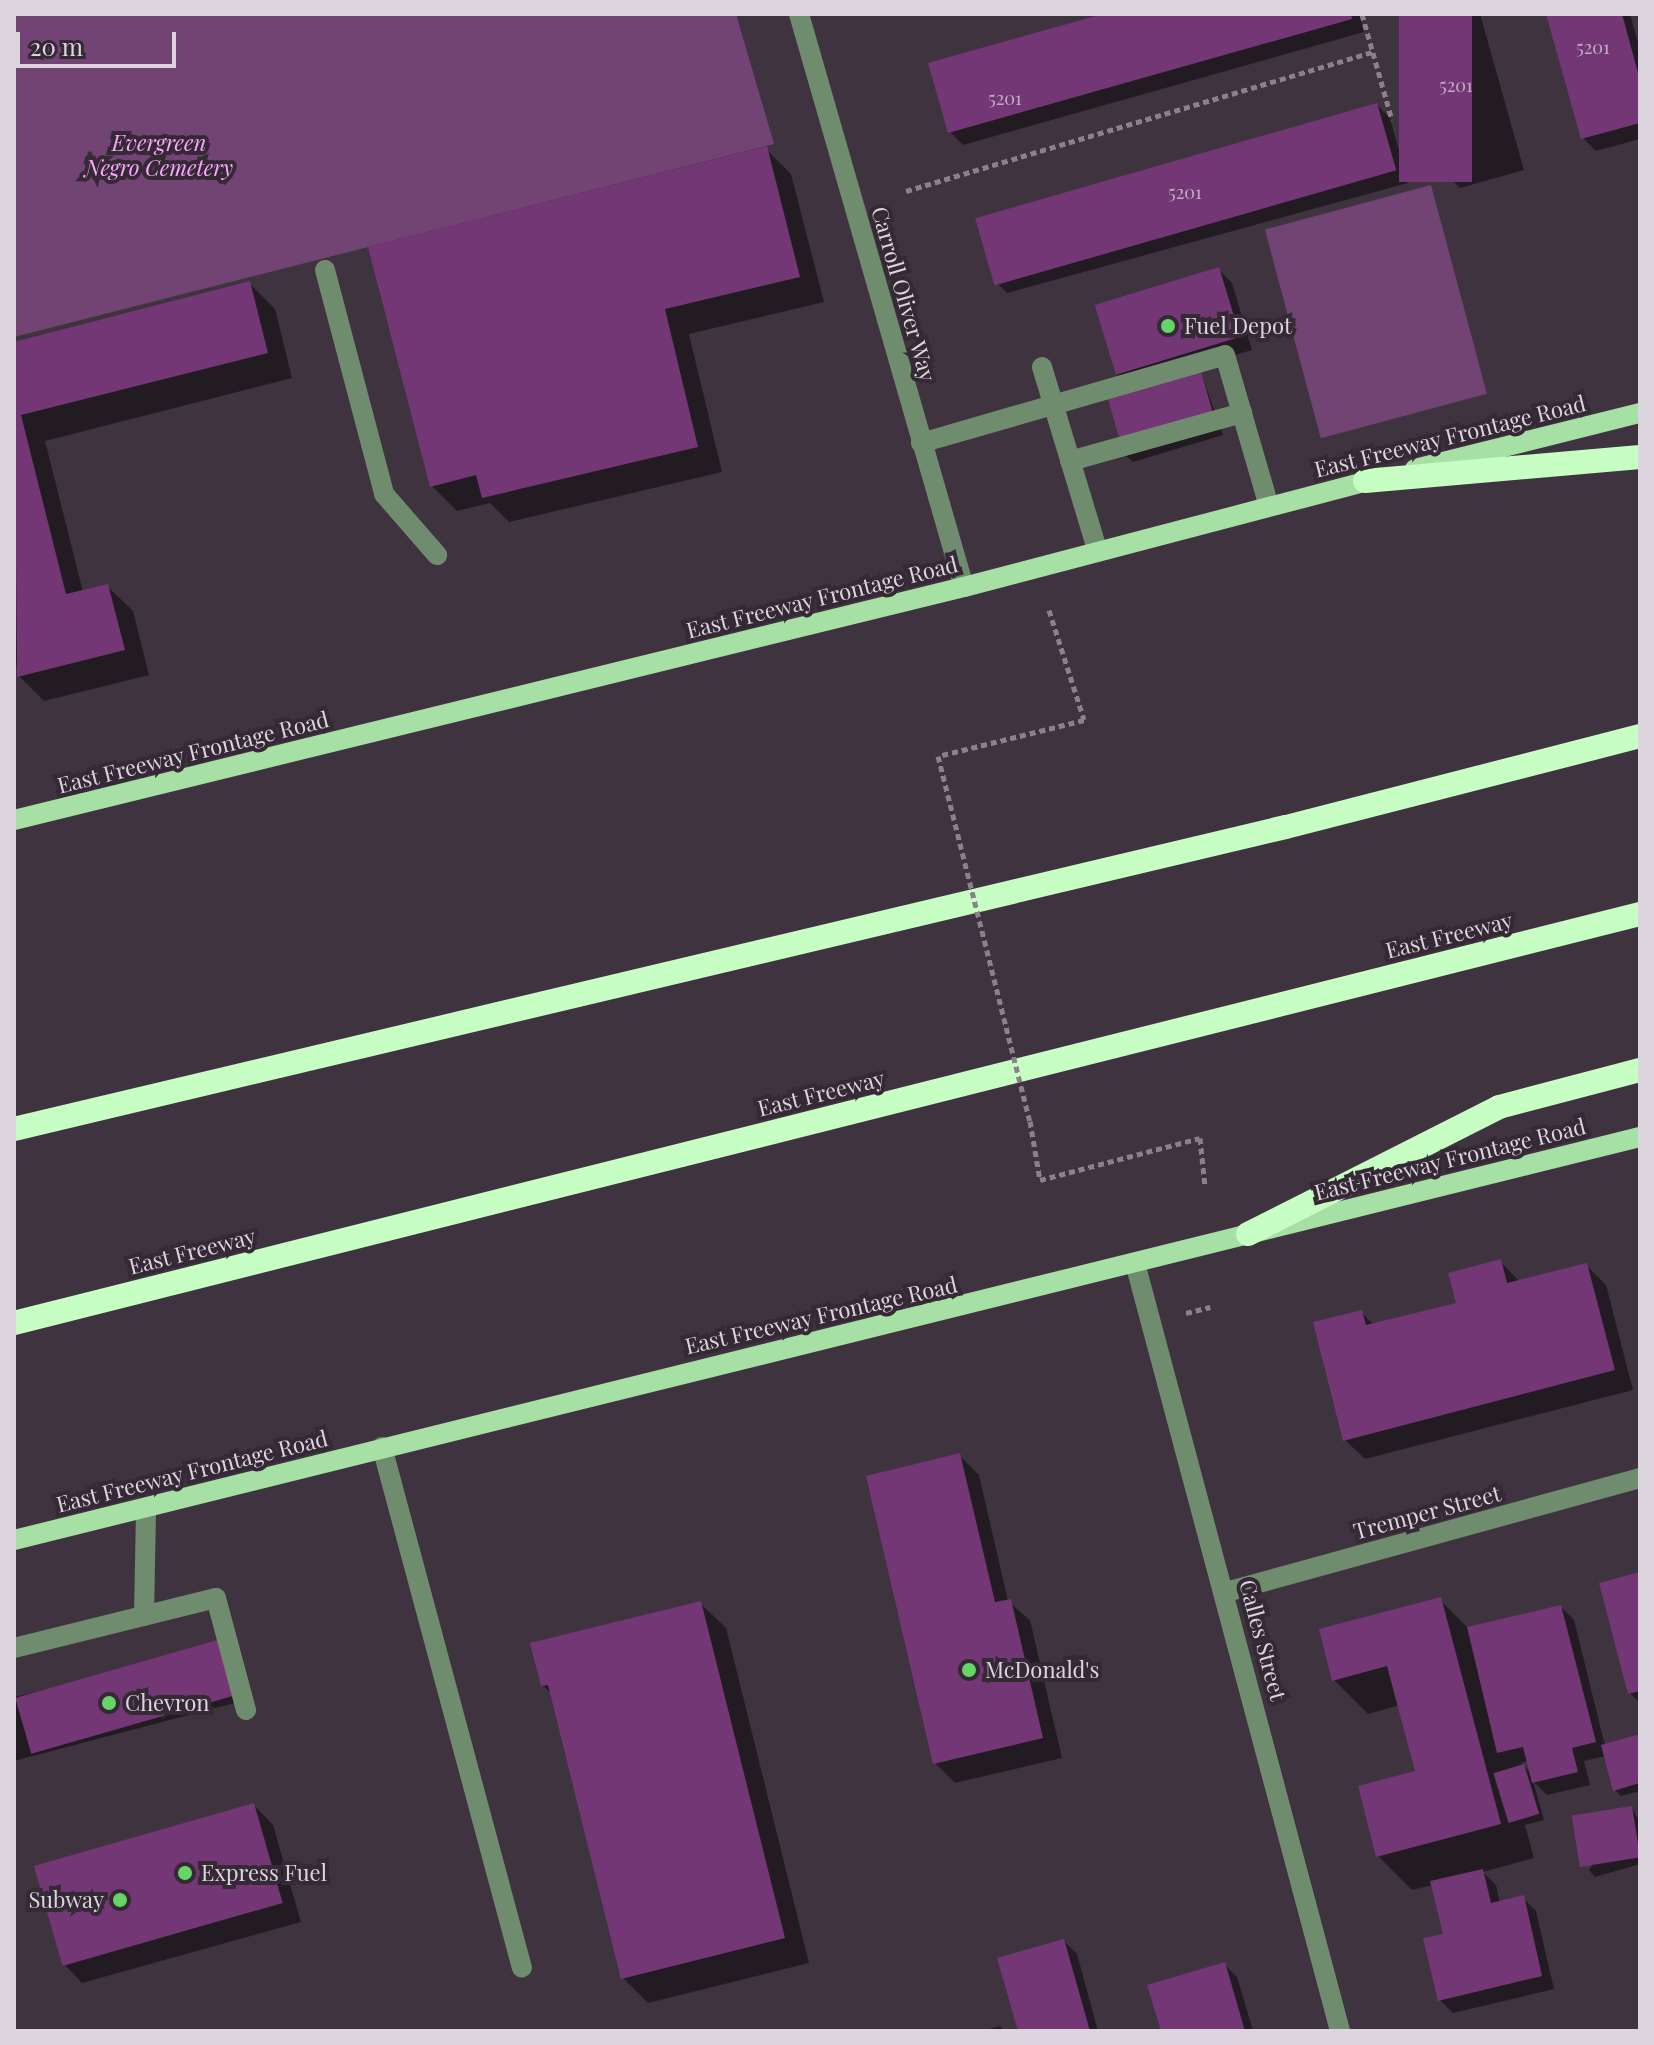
<!DOCTYPE html>
<html>
<head>
<meta charset="utf-8">
<style>
	body { margin:0 }
	#map { position:relative; width:1654px; height:2045px; overflow:hidden; background:#403340; font-family:"Playfair Display",serif }
	div>[style] { position:absolute }
	[style*='--x'] { left:calc(var(--x)*1px); top:calc(var(--y)*1px); width:calc(var(--w)*1px); rotate:calc(var(--a)*1deg) }
	.green>* { inset:0; background:#714473; transform-origin:0 0 }
	.shadow>* { inset:0; background:#0007 }
	.building>* { inset:0; background:#733775; transform-origin:0 0 }
	.path>* { height:5px; margin-top:-2.5px; transform-origin:0; background:repeating-linear-gradient(90deg,#8b808b 0 6px,transparent 0 10px) }
	.minor>* { height:20px; margin:-10px; padding:0 10px; transform-origin:10px; border-radius:10px; background:#708c6f }
	.major>* { height:20px; margin:-10px; padding:0 10px; transform-origin:10px; border-radius:10px; background:#a6e0a4 }
	.highway>* { height:24px; margin:-12px; padding:0 12px; transform-origin:12px; border-radius:12px; background:#c6fec3 }
	.path-bridge>* { height:5px; margin-top:-2.5px; transform-origin:0; background:repeating-linear-gradient(90deg,#8b808b 0 6px,transparent 0 10px) }
	.dots>* { width:22px; height:22px; translate:-50% -50%; box-sizing:border-box; border:4px solid #352935; border-radius:50% }
	span { translate:-50% -50%; white-space:nowrap; text-align:center; line-height:1.15; -webkit-text-stroke:8px #352935; paint-order:stroke }
	.number-label { font-size:18px; color:#c2aec3 }
	.number-label span { -webkit-text-stroke-width:0 }
	.park-label { font-size:22px; color:#fba6fe; font-style:italic }
	.street-label { font-size:22px; color:#ddd5dd }
	.poi-label { font-size:22px; color:#ddd5dd }
	.left { translate:0 -50%; text-align:left }
	.right { translate:-100% -50%; text-align:right }
	.frame { position:absolute; inset:0; border:16px solid #ddd5dd; pointer-events:none }
	.scale { position:absolute; left:16px; top:32px; width:160px; height:36px; box-sizing:border-box; border:4px solid #ddd5dd; border-top:0; padding-left:10px; font-size:24px; line-height:28px; white-space:nowrap; color:#ddd5dd; -webkit-text-stroke:6px #352935; paint-order:stroke }
</style>
</head>
<body>
<div id="map">
	<div class="green">
		<div style="clip-path:polygon(14px 14px,736px 14px,774px 144px,14px 337px)"></div>
		<div style="left:1431px;top:185px;width:216px;height:172px;rotate:75deg"></div>
	</div>
	<div class="shadow">
		<div style="clip-path:polygon(1110px 14px,1359px 14px,1364px 32px,963px 145px,950px 132px)"></div>
		<div style="clip-path:polygon(1401px 14px,1480px 14px,1524px 170px,1460px 188px,1447px 175px)"></div>
		<div style="clip-path:polygon(1548px 14px,1630px 14px,1640px 50px,1640px 139px,1596px 151px,1583px 138px)"></div>
		<div style="clip-path:polygon(1377px 105px,1390px 118px,1408px 183px,1007px 293px,994px 280px)"></div>
		<div style="clip-path:polygon(766px 149px,791px 174px,824px 302px,689px 334px,722px 472px,509px 522px,490px 503px,457px 511px,432px 486px)"></div>
		<div style="clip-path:polygon(1219px 270px,1232px 283px,1252px 350px,1128px 386px,1115px 373px)"></div>
		<div style="clip-path:polygon(250px 284px,275px 309px,292px 378px,45px 441px,83px 592px,107px 586px,133px 611px,149px 675px,44px 701px,19px 676px,14px 656px,14px 344px)"></div>
		<div style="clip-path:polygon(1200px 370px,1223px 435px,1133px 462px,1126px 456px)"></div>
		<div style="clip-path:polygon(1500px 1261px,1520px 1282px,1586px 1265px,1606px 1285px,1633px 1390px,1365px 1459px,1345px 1440px,1361px 1312px,1374px 1325px,1458px 1304px)"></div>
		<div style="clip-path:polygon(959px 1455px,979px 1475px,1008px 1601px,1030px 1620px,1062px 1758px,955px 1783px,935px 1763px)"></div>
		<div style="clip-path:polygon(1640px 1574px,1640px 1703px,1630px 1693px)"></div>
		<div style="clip-path:polygon(evenodd,1440px 1600px,1469px 1629px,1561px 1607px,1574px 1620px,1605px 1746px,1640px 1736px,1640px 1791px,1621px 1796px,1615px 1790px,1606px 1756px,1584px 1761px,1590px 1785px,1547px 1795px,1533px 1781px,1544px 1820px,1525px 1825px,1534px 1858px,1483px 1872px,1496px 1885px,1500px 1903px,1523px 1898px,1536px 1911px,1554px 1989px,1453px 2013px,1440px 2000px,1445px 1936px,1432px 1885px,1412px 1890px,1378px 1856px,1417px 1772px,1400px 1705px,1368px 1714px,1334px 1680px,1440px 1600px,1528px 1761px,1531px 1773px,1521px 1763px,1528px 1761px)"></div>
		<div style="clip-path:polygon(700px 1603px,726px 1628px,809px 1963px,648px 2003px,623px 1978px,552px 1694px,542px 1685px)"></div>
		<div style="clip-path:polygon(227px 1648px,242px 1701px,14px 1761px,14px 1697px)"></div>
		<div style="clip-path:polygon(254px 1805px,273px 1825px,301px 1922px,82px 1983px,63px 1963px)"></div>
		<div style="clip-path:polygon(1632px 1808px,1640px 1822px,1640px 1864px,1595px 1877px,1589px 1870px)"></div>
		<div style="clip-path:polygon(1064px 1941px,1077px 1954px,1098px 2031px,1020px 2031px)"></div>
		<div style="clip-path:polygon(1224px 1964px,1237px 1977px,1253px 2031px,1163px 2031px)"></div>
		<div style="clip-path:polygon(1000px 2026px,1004px 2031px,982px 2031px)"></div>
	</div>
	<div class="building">
		<div style="clip-path:polygon(1103px 14px,1351px 14px,1352px 19px,948px 133px,928px 63px)"></div>
		<div style="left:1399px;top:14px;width:73px;height:168px"></div>
		<div style="clip-path:polygon(1546px 14px,1622px 14px,1640px 80px,1640px 123px,1581px 139px)"></div>
		<div style="left:1377px;top:103px;width:70px;height:418px;rotate:74deg"></div>
		<div style="clip-path:polygon(767px 146px,800px 277px,665px 309px,698px 447px,482px 498px,476px 475px,430px 487px,368px 247px)"></div>
		<div style="left:1219px;top:267px;width:73px;height:130px;rotate:73deg"></div>
		<div style="clip-path:polygon(250px 281px,268px 353px,21px 415px,66px 594px,108px 584px,125px 650px,17px 677px,14px 342px)"></div>
		<div style="left:1200px;top:368px;width:64px;height:97px;rotate:74deg"></div>
		<div style="clip-path:polygon(1501px 1259px,1507px 1283px,1587px 1263px,1615px 1370px,1343px 1441px,1313px 1322px,1362px 1310px,1366px 1325px,1456px 1303px,1448px 1273px)"></div>
		<div style="clip-path:polygon(960px 1453px,995px 1602px,1011px 1599px,1043px 1738px,933px 1764px,866px 1476px)"></div>
		<div style="clip-path:polygon(1640px 1572px,1640px 1691px,1628px 1694px,1599px 1583px)"></div>
		<div style="clip-path:polygon(1441px 1597px,1501px 1824px,1376px 1857px,1358px 1786px,1415px 1771px,1404px 1730px,1387px 1666px,1332px 1681px,1319px 1629px)"></div>
		<div style="clip-path:polygon(701px 1601px,785px 1938px,621px 1979px,548px 1685px,541px 1686px,530px 1643px)"></div>
		<div style="clip-path:polygon(1561px 1605px,1596px 1742px,1572px 1748px,1578px 1772px,1532px 1783px,1523px 1747px,1497px 1753px,1467px 1627px)"></div>
		<div style="left:221px;top:1639px;width:58px;height:214px;rotate:74deg"></div>
		<div style="clip-path:polygon(1640px 1734px,1640px 1783px,1613px 1791px,1601px 1745px)"></div>
		<div style="left:1524px;top:1764px;width:52px;height:32px;rotate:73deg"></div>
		<div style="left:254px;top:1803px;width:104px;height:229px;rotate:74deg"></div>
		<div style="left:1632px;top:1806px;width:52px;height:61px;rotate:81deg"></div>
		<div style="clip-path:polygon(1483px 1869px,1491px 1903px,1524px 1895px,1542px 1976px,1438px 2001px,1423px 1938px,1443px 1934px,1430px 1881px)"></div>
		<div style="clip-path:polygon(1064px 1939px,1090px 2031px,1018px 2031px,997px 1958px)"></div>
		<div style="clip-path:polygon(1225px 1962px,1245px 2031px,1161px 2031px,1147px 1985px)"></div>
	</div>
	<div class="path">
		<div style="--x:1362;--y:14;--w:110;--a:74.2"></div>
		<div style="--x:906;--y:191;--w:487;--a:-16.6"></div>
		<div style="--x:1186;--y:1313;--w:25;--a:-14"></div>
	</div>
	<div class="minor">
		<div style="--x:799;--y:14;--w:596;--a:73.94"></div>
		<div style="--x:325;--y:270;--w:232;--a:75.2"></div>
		<div style="--x:384;--y:494;--w:81;--a:49"></div>
		<div style="--x:1042;--y:367;--w:193;--a:73.2"></div>
		<div style="--x:921;--y:443;--w:316;--a:-16.1"></div>
		<div style="--x:1225;--y:355;--w:157;--a:73.8"></div>
		<div style="--x:1070;--y:461;--w:179;--a:-15.6"></div>
		<div style="--x:1135;--y:1263;--w:795;--a:75.05"></div>
		<div style="--x:382;--y:1447;--w:539;--a:74.96"></div>
		<div style="--x:1226;--y:1592;--w:429;--a:-15.4"></div>
		<div style="--x:144;--y:1616;--w:108;--a:-88.9"></div>
		<div style="--x:14;--y:1648;--w:208;--a:-13.9"></div>
		<div style="--x:216;--y:1598;--w:116;--a:75"></div>
	</div>
	<div class="major">
		<div style="--x:1415;--y:469;--w:232;--a:-14"></div>
		<div style="--x:14;--y:820;--w:978;--a:-13.78"></div>
		<div style="--x:964;--y:587;--w:430;--a:-14.7"></div>
		<div style="--x:14;--y:1540;--w:1675;--a:-13.92"></div>
	</div>
	<div class="highway">
		<div style="--x:1365;--y:481;--w:276;--a:-5"></div>
		<div style="--x:14;--y:1129;--w:1307;--a:-13.36"></div>
		<div style="--x:1286;--y:827;--w:366;--a:-14.4"></div>
		<div style="--x:1248;--y:1234;--w:281;--a:-26.8"></div>
		<div style="--x:1499;--y:1107;--w:146;--a:-14.7"></div>
		<div style="--x:14;--y:1323;--w:1677;--a:-14.12"></div>
	</div>
	<div class="path-bridge">
		<div style="--x:1049;--y:610;--w:115;--a:72.3"></div>
		<div style="--x:1084;--y:720;--w:150;--a:166.1"></div>
		<div style="--x:938;--y:756;--w:376;--a:75.9"></div>
		<div style="--x:1030;--y:1121;--w:60;--a:80.4"></div>
		<div style="--x:1040;--y:1180;--w:165;--a:-14.7"></div>
		<div style="--x:1200;--y:1138;--w:48;--a:84.1"></div>
	</div>
	<div class="dots">
		<div style="left:1168px;top:326px;background:#66d467"></div>
		<div style="left:969px;top:1670px;background:#66d467"></div>
		<div style="left:109px;top:1703px;background:#66d467"></div>
		<div style="left:185px;top:1873px;background:#66d467"></div>
		<div style="left:120px;top:1900px;background:#66d467"></div>
	</div>
	<div class="number-label">
		<span style="left:1593px;top:47px">5201</span>
		<span style="left:1456px;top:85px">5201</span>
		<span style="left:1005px;top:98px">5201</span>
		<span style="left:1185px;top:192px">5201</span>
	</div>
	<div class="park-label">
		<span style="left:159px;top:155px">Evergreen<br>Negro Cemetery</span>
	</div>
	<div class="street-label">
		<span style="left:904px;top:294px;rotate:74deg">Carroll Oliver Way</span>
		<span style="left:1450px;top:436px;rotate:-14deg">East Freeway Frontage Road</span>
		<span style="left:822px;top:597px;rotate:-14deg">East Freeway Frontage Road</span>
		<span style="left:193px;top:752px;rotate:-14deg">East Freeway Frontage Road</span>
		<span style="left:1449px;top:935px;rotate:-14deg">East Freeway</span>
		<span style="left:821px;top:1093px;rotate:-14deg">East Freeway</span>
		<span style="left:1450px;top:1159px;rotate:-14deg">East Freeway Frontage Road</span>
		<span style="left:192px;top:1251px;rotate:-14deg">East Freeway</span>
		<span style="left:821px;top:1315px;rotate:-13deg">East Freeway Frontage Road</span>
		<span style="left:192px;top:1471px;rotate:-14deg">East Freeway Frontage Road</span>
		<span style="left:1427px;top:1512px;rotate:-15deg">Tremper Street</span>
		<span style="left:1263px;top:1640px;rotate:75deg">Calles Street</span>
	</div>
	<div class="poi-label">
		<span class="left" style="left:1184px;top:326px">Fuel Depot</span>
		<span class="left" style="left:985px;top:1670px">McDonald's</span>
		<span class="left" style="left:125px;top:1703px">Chevron</span>
		<span class="left" style="left:201px;top:1873px">Express Fuel</span>
		<span class="right" style="left:104px;top:1900px">Subway</span>
	</div>
	<div class="frame"></div>
	<div class="scale">20 m</div>
</div>
</body>
</html>
